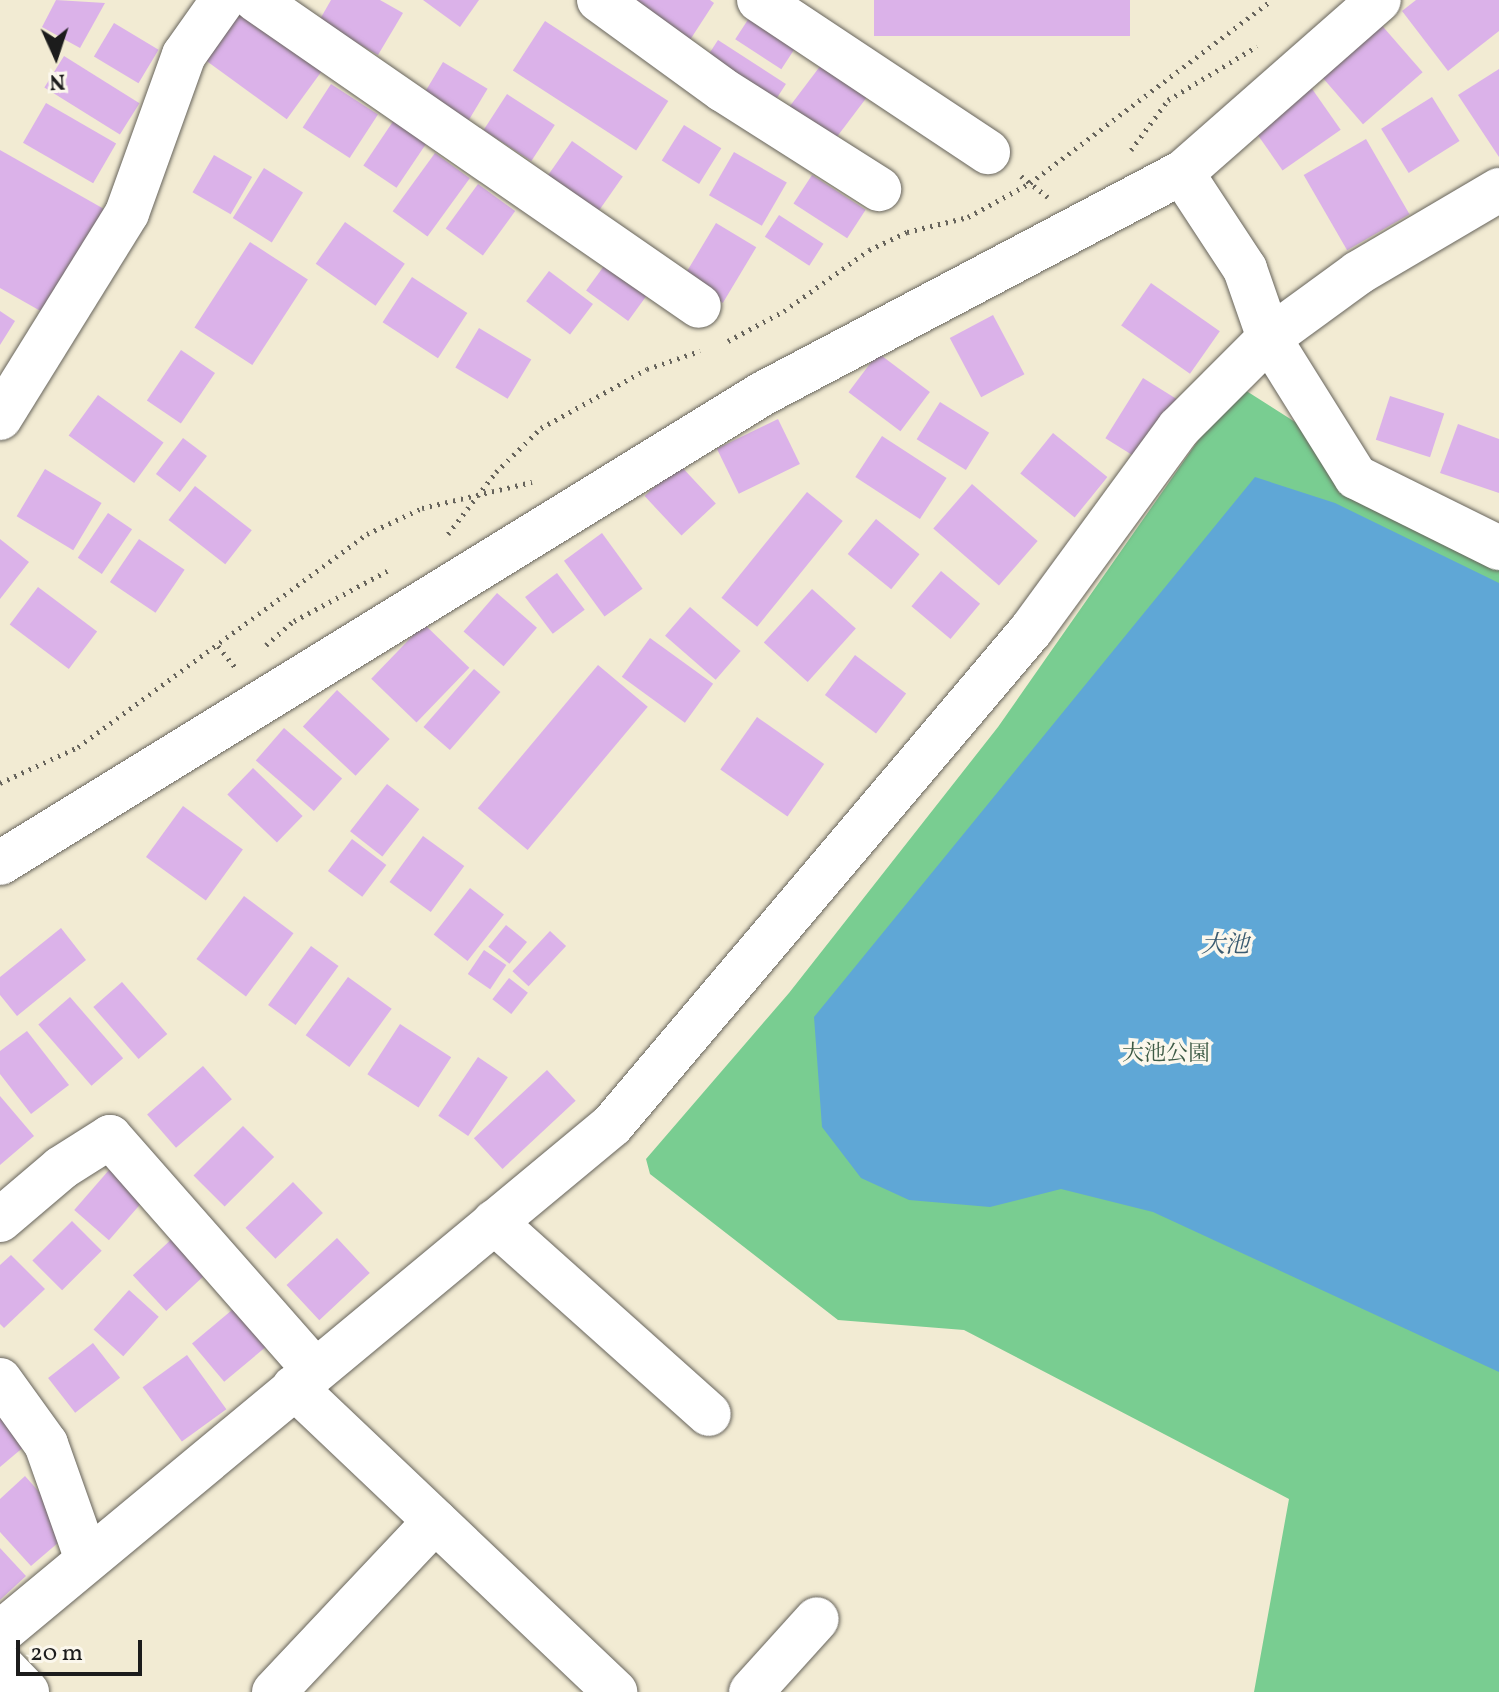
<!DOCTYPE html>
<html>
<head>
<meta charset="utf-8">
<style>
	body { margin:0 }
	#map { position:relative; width:1499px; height:1692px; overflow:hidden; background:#f2ebd3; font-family:Vollkorn,"Noto Serif JP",serif }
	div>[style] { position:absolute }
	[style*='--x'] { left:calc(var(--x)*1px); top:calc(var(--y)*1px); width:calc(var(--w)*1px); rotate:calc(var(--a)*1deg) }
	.green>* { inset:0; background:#79cd91 }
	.water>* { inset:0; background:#5fa7d6 }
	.building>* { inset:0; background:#dbb2e9; transform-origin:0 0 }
	.path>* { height:5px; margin-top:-2.5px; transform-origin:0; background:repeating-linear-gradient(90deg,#67645c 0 2px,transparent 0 8px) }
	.roads { filter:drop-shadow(0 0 2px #67645c) drop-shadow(0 0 2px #67645c) }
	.minor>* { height:44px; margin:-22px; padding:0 22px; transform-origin:22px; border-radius:22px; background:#fff }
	span { translate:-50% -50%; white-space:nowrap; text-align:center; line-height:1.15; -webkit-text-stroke:7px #fbf7ec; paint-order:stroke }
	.park-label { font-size:22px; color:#3d5a45 }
	.water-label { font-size:24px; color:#3a5b70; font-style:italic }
	.north { position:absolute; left:16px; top:16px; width:80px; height:80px; -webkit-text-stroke:6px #fbf7ec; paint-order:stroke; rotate:177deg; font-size:22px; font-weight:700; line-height:32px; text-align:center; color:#1c1c1c }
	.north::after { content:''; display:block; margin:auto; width:28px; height:36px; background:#1c1c1c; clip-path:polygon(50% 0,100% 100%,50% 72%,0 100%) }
	.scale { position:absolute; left:16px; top:1640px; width:126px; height:36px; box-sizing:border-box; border:4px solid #1c1c1c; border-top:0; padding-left:10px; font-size:24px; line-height:28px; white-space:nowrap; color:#1c1c1c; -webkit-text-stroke:6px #fbf7ec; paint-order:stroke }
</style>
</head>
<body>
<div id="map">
	<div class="green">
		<div style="clip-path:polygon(1237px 385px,1499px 552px,1499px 1692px,1254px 1692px,1289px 1499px,964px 1330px,838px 1320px,650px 1174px,646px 1159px,789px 993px,998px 727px)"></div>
	</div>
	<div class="water">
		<div style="clip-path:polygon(1255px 477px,1335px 503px,1499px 583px,1499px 1372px,1153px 1212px,1061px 1189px,990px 1207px,909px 1200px,861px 1178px,822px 1127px,814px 1017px)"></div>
	</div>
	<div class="building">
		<div style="clip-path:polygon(56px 0,105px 3px,80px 48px,42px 27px)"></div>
		<div style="clip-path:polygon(331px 0,380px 0,403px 13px,378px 55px,319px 21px)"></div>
		<div style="clip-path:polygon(423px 0,479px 0,460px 27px)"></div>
		<div style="clip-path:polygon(633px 0,710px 0,714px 3px,688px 43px)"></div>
		<div style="left:874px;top:0;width:256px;height:36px"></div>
		<div style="clip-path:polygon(1416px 0,1499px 0,1499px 31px,1448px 71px,1402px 11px)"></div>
		<div style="left:240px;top:5px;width:105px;height:65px;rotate:36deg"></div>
		<div style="left:751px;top:15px;width:55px;height:29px;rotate:33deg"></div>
		<div style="left:545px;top:21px;width:147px;height:59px;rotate:33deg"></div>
		<div style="left:1378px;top:21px;width:68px;height:79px;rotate:49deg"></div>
		<div style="left:114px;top:23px;width:52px;height:39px;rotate:31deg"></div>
		<div style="left:718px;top:40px;width:81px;height:25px;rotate:33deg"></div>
		<div style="left:64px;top:56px;width:89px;height:37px;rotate:32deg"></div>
		<div style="left:824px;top:61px;width:56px;height:59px;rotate:37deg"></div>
		<div style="left:443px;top:62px;width:52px;height:39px;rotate:31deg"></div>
		<div style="clip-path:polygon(1499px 69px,1499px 157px,1458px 95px)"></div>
		<div style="left:1308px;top:83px;width:57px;height:71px;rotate:55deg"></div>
		<div style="left:331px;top:84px;width:56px;height:52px;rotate:33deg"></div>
		<div style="left:507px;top:94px;width:57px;height:43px;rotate:33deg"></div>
		<div style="left:1432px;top:97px;width:52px;height:60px;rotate:58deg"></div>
		<div style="left:46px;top:103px;width:81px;height:46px;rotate:30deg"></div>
		<div style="left:398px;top:114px;width:40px;height:62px;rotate:34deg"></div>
		<div style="left:684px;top:125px;width:44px;height:42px;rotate:32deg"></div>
		<div style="left:1366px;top:139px;width:87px;height:72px;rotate:60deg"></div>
		<div style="left:572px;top:141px;width:62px;height:43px;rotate:35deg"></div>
		<div style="clip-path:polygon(0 150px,104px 209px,44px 313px,0 288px)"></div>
		<div style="left:734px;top:152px;width:61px;height:50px;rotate:30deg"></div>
		<div style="left:435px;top:153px;width:43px;height:72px;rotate:36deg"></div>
		<div style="left:214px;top:155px;width:44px;height:43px;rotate:30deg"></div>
		<div style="left:264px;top:168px;width:46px;height:59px;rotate:32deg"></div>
		<div style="left:812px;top:175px;width:64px;height:34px;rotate:33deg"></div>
		<div style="left:478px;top:184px;width:46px;height:55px;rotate:36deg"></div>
		<div style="left:779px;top:215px;width:53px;height:26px;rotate:33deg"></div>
		<div style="left:345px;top:222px;width:73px;height:51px;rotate:35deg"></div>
		<div style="left:716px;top:223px;width:47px;height:65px;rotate:31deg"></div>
		<div style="left:250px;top:242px;width:69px;height:102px;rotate:33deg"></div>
		<div style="left:609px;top:259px;width:52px;height:39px;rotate:36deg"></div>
		<div style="left:549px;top:271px;width:55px;height:38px;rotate:37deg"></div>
		<div style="left:412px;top:277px;width:66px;height:54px;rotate:33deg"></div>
		<div style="left:1151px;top:283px;width:84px;height:52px;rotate:35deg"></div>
		<div style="clip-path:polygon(0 311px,15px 321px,0 345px)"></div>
		<div style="left:993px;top:315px;width:67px;height:49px;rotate:62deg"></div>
		<div style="left:479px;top:328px;width:61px;height:46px;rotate:31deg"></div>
		<div style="left:181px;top:350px;width:41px;height:61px;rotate:34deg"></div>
		<div style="left:878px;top:353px;width:65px;height:49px;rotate:37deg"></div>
		<div style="left:1143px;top:378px;width:41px;height:71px;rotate:32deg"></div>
		<div style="left:98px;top:395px;width:81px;height:50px;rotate:36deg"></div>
		<div style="left:1390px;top:396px;width:57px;height:46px;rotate:18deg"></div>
		<div style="left:940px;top:402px;width:58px;height:44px;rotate:32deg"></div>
		<div style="left:778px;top:419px;width:50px;height:68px;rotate:64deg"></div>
		<div style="clip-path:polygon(1458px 424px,1499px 439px,1499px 493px,1440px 473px)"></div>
		<div style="left:1053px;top:433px;width:70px;height:52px;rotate:39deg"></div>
		<div style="left:882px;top:436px;width:77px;height:49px;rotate:33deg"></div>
		<div style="left:183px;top:438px;width:30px;height:45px;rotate:37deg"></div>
		<div style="left:679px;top:464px;width:54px;height:47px;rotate:47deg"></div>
		<div style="left:45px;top:469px;width:66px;height:55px;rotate:31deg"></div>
		<div style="left:972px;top:484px;width:87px;height:59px;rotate:41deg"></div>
		<div style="left:195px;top:486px;width:72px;height:43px;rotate:38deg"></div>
		<div style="left:807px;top:492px;width:46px;height:136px;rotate:39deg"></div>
		<div style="left:108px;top:513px;width:29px;height:54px;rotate:34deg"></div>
		<div style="left:876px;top:519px;width:56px;height:45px;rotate:39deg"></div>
		<div style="left:602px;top:533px;width:69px;height:47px;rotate:54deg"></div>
		<div style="clip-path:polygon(0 539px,29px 562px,0 599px)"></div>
		<div style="left:139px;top:539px;width:55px;height:52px;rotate:34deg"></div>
		<div style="left:941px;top:571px;width:51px;height:46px;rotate:40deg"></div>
		<div style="left:557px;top:573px;width:46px;height:40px;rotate:53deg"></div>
		<div style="left:38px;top:587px;width:74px;height:47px;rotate:37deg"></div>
		<div style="left:812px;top:589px;width:59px;height:72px;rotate:42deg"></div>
		<div style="left:497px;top:593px;width:53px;height:51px;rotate:41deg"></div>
		<div style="left:690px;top:607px;width:67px;height:38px;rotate:41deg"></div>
		<div style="left:424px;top:624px;width:63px;height:76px;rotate:44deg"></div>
		<div style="left:650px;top:638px;width:78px;height:48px;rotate:36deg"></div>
		<div style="left:855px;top:655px;width:64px;height:50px;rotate:37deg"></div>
		<div style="left:598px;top:665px;width:65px;height:187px;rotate:40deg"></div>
		<div style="left:474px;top:669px;width:35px;height:77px;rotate:41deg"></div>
		<div style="left:337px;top:690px;width:72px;height:50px;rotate:43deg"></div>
		<div style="left:757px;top:717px;width:82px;height:64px;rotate:35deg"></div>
		<div style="left:284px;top:728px;width:77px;height:43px;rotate:41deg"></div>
		<div style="left:253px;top:768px;width:69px;height:37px;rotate:44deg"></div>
		<div style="left:387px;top:784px;width:41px;height:60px;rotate:38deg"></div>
		<div style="left:183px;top:806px;width:74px;height:63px;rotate:36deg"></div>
		<div style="left:423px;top:836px;width:51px;height:57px;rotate:36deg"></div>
		<div style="left:352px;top:839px;width:43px;height:40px;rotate:37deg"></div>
		<div style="left:470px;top:888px;width:43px;height:59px;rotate:38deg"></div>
		<div style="left:244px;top:896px;width:62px;height:79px;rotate:37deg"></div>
		<div style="left:506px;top:925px;width:27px;height:28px;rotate:39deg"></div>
		<div style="clip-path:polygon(61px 928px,86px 960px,17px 1016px,0 995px,0 977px)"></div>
		<div style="left:550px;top:931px;width:22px;height:55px;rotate:43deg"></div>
		<div style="left:311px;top:946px;width:34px;height:73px;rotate:36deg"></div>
		<div style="left:484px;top:950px;width:27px;height:29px;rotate:34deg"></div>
		<div style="left:348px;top:977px;width:54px;height:72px;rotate:36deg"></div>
		<div style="left:509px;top:978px;width:24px;height:27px;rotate:38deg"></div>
		<div style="left:122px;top:982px;width:69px;height:38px;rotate:49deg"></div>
		<div style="left:70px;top:997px;width:81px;height:42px;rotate:49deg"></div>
		<div style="left:400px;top:1024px;width:61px;height:60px;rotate:33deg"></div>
		<div style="clip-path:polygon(27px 1031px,69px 1085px,31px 1114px,0 1074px,0 1051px)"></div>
		<div style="left:478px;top:1057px;width:36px;height:71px;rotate:34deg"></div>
		<div style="left:203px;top:1066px;width:44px;height:74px;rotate:49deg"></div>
		<div style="left:547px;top:1070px;width:42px;height:100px;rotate:47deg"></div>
		<div style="clip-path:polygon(0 1096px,34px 1136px,0 1165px)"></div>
		<div style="left:243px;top:1126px;width:44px;height:70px;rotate:45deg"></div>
		<div style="left:109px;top:1170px;width:46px;height:53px;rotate:41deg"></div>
		<div style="left:293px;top:1182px;width:43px;height:66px;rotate:46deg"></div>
		<div style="left:72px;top:1221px;width:42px;height:56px;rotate:45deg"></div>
		<div style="left:176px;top:1235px;width:49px;height:59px;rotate:47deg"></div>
		<div style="left:337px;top:1238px;width:48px;height:69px;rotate:47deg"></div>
		<div style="clip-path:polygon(11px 1255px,45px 1289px,4px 1328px,0 1324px,0 1265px)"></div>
		<div style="left:129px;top:1290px;width:40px;height:53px;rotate:42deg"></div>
		<div style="left:238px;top:1305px;width:50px;height:60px;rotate:50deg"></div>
		<div style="left:93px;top:1343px;width:44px;height:57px;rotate:52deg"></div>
		<div style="left:187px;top:1355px;width:67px;height:55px;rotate:54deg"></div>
		<div style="clip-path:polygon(0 1414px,26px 1445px,0 1467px)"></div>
		<div style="clip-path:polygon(25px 1476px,73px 1530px,31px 1566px,0 1532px,0 1499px)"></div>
		<div style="clip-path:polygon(0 1548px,26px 1576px,0 1600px)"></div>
	</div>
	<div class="path">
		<div style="--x:1131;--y:150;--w:62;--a:-53.5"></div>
		<div style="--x:1168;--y:100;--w:104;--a:-31.2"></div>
		<div style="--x:1021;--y:176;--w:34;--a:38"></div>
		<div style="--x:728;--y:341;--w:64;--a:-28.2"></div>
		<div style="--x:784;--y:311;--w:105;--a:-35.7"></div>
		<div style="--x:869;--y:250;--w:42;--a:-25.3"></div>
		<div style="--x:907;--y:232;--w:63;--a:-13.8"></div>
		<div style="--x:968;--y:217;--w:71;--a:-28.7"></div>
		<div style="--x:1030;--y:183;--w:303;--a:-37.1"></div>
		<div style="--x:448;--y:534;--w:78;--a:-52.3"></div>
		<div style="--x:496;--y:472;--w:63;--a:-44.4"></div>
		<div style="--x:541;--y:428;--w:121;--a:-29.1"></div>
		<div style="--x:647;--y:369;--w:56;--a:-18.8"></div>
		<div style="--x:266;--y:645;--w:37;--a:-41"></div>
		<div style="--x:294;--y:621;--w:106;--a:-28.3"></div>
		<div style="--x:218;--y:646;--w:28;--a:51"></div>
		<div style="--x:0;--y:783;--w:86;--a:-24.8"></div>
		<div style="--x:78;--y:747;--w:359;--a:-36.4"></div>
		<div style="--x:367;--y:534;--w:61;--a:-25.3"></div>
		<div style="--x:422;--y:508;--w:113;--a:-13.3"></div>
	</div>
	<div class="roads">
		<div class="minor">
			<div style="--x:256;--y:0;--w:538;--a:34.63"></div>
			<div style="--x:599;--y:0;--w:153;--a:36"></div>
			<div style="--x:723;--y:90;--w:185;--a:32.4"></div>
			<div style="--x:759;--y:0;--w:275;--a:33.6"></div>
			<div style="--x:1182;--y:173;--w:115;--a:56.7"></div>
			<div style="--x:1245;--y:269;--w:73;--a:70.8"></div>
			<div style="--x:1269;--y:338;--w:164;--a:58"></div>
			<div style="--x:1356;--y:477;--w:160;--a:26.4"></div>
			<div style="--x:0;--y:418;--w:241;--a:-58.2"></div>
			<div style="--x:127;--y:213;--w:168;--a:-70.2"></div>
			<div style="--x:184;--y:55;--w:67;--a:-54.7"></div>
			<div style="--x:0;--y:863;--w:895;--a:-31.61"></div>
			<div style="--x:762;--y:394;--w:475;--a:-27.8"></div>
			<div style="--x:1182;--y:173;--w:262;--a:-41.3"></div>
			<div style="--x:0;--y:1220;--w:80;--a:-40.4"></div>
			<div style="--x:61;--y:1168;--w:58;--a:-32.3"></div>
			<div style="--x:110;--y:1137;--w:310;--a:48.7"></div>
			<div style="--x:494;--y:1222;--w:288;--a:41.8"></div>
			<div style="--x:0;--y:1380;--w:79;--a:54.3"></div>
			<div style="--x:46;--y:1444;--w:123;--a:70.5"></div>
			<div style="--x:294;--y:1387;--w:443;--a:43.5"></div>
			<div style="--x:0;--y:1633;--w:795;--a:-39.69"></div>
			<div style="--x:612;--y:1125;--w:649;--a:-49.75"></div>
			<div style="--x:1031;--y:630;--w:250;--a:-53.8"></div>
			<div style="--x:1179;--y:428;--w:127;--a:-45"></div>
			<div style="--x:1269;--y:338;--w:110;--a:-36.1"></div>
			<div style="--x:1358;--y:273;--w:164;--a:-30.5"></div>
			<div style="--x:0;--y:1664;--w:39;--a:46"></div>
			<div style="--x:274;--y:1692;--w:235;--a:-46.7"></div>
			<div style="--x:751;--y:1692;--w:98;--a:-47.9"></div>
		</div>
	</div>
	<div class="park-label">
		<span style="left:1166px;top:1055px">大池公園</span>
	</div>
	<div class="water-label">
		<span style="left:1225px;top:947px">大池</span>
	</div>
	<div class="north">N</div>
	<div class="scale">20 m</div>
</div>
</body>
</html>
